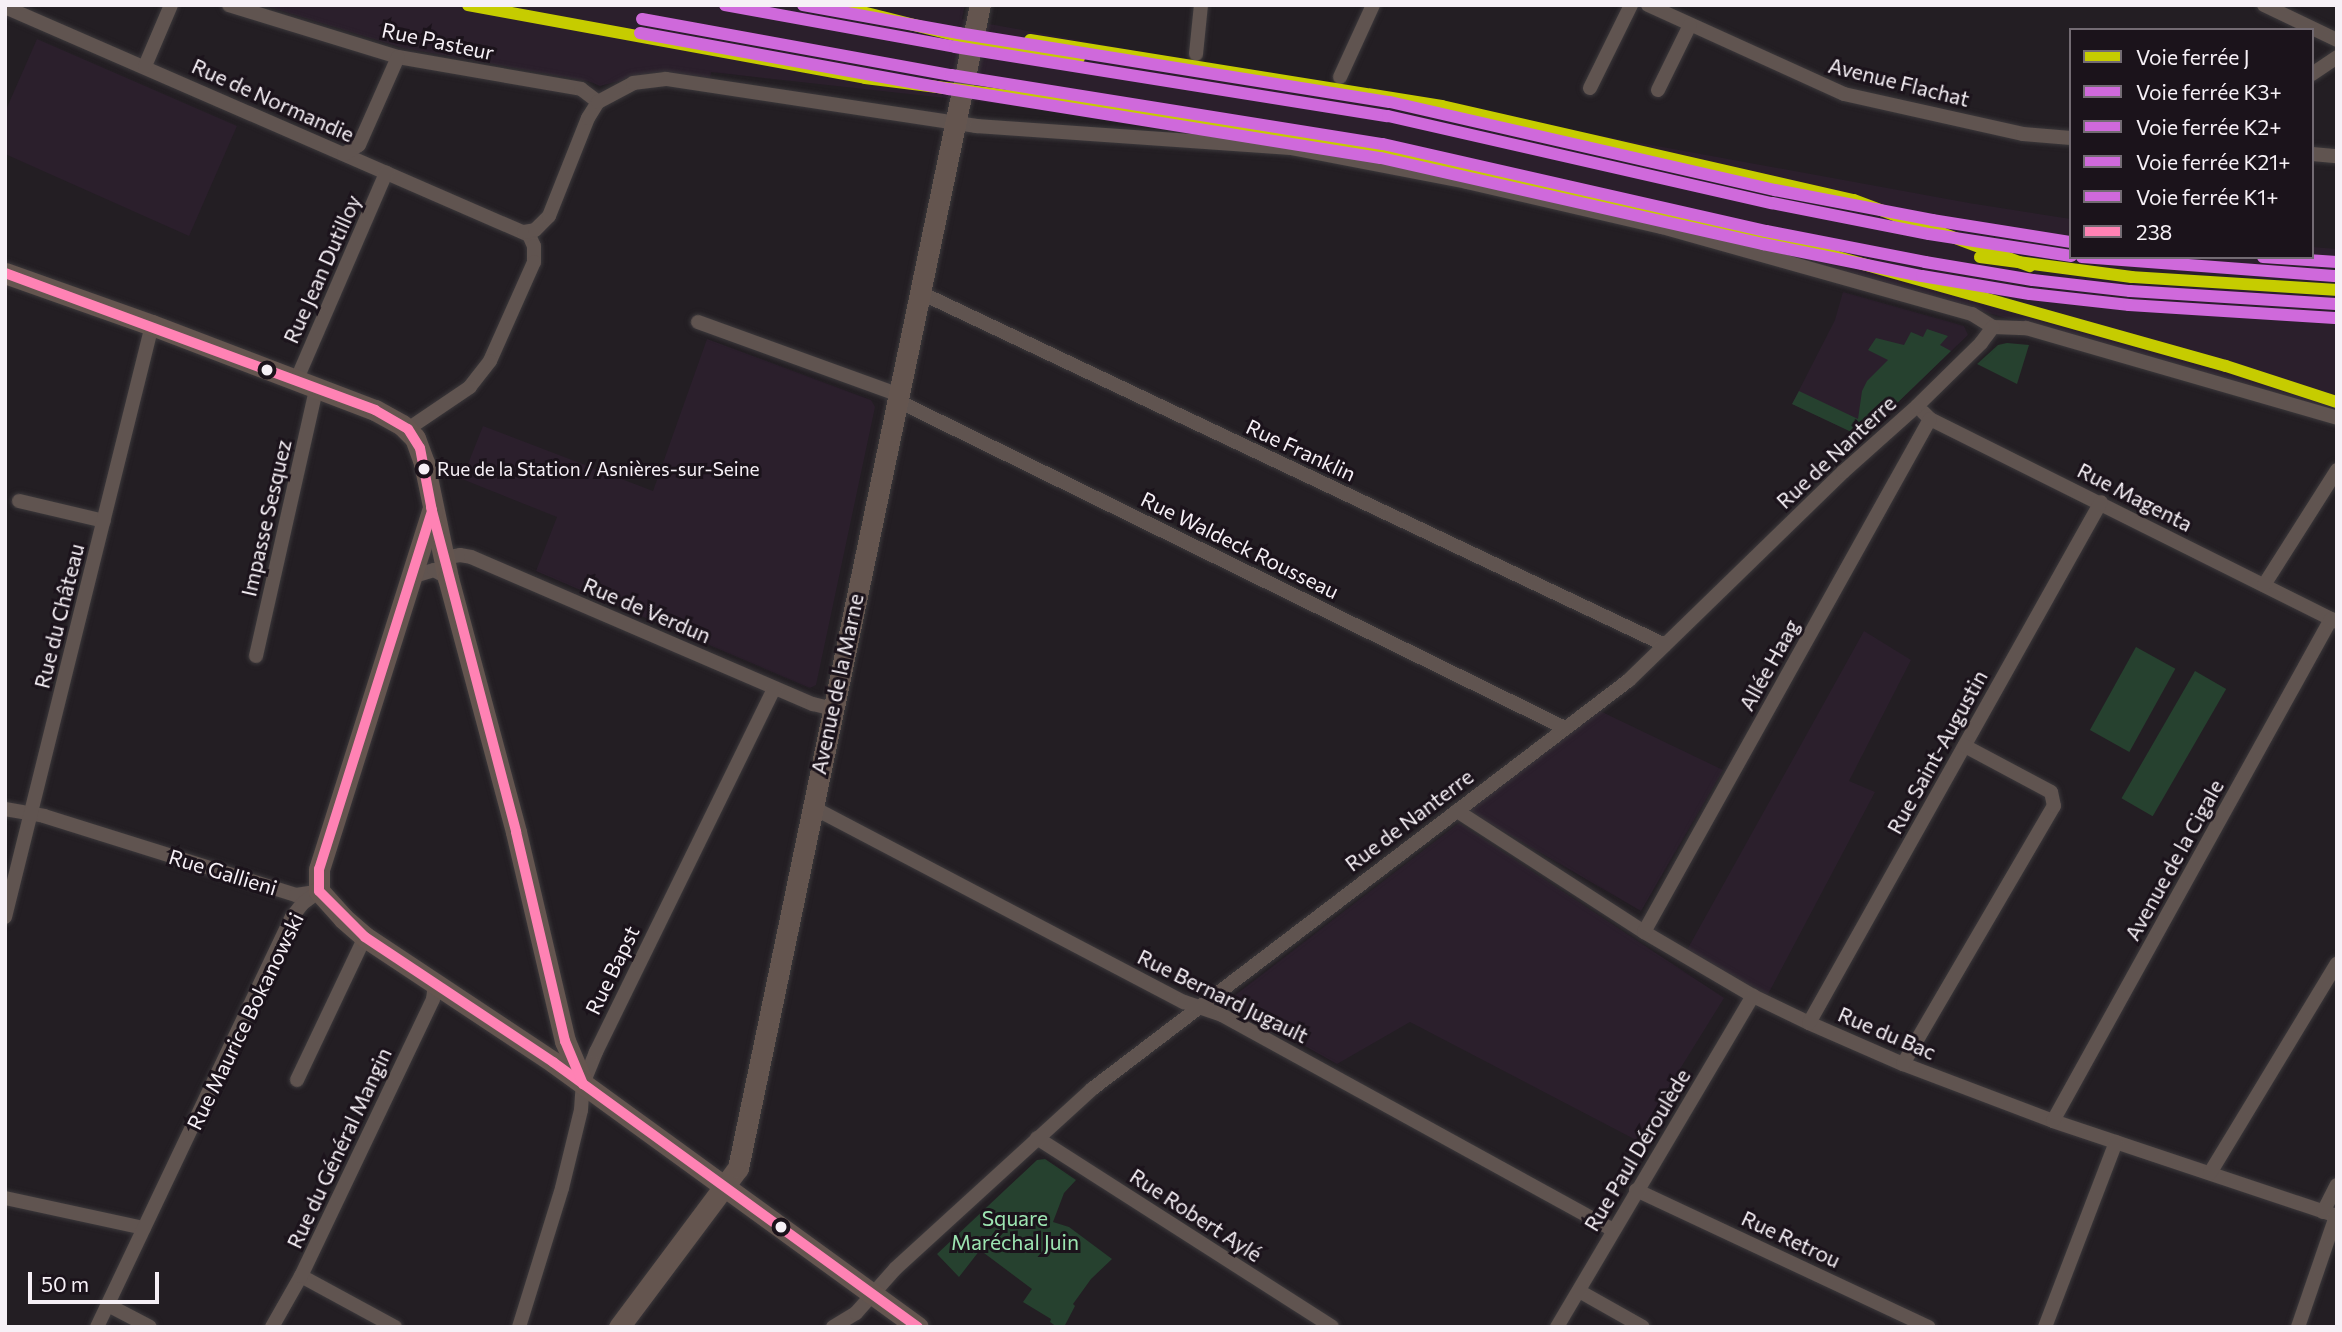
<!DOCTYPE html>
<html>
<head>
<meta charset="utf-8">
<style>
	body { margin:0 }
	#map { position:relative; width:2342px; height:1332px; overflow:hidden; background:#231e23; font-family:Commissioner,sans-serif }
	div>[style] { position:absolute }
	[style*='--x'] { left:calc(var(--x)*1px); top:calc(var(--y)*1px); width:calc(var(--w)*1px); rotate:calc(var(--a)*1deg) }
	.built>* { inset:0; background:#2b1f2c }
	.green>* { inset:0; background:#26412f; transform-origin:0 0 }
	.roads { filter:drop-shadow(0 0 2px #3b383b) drop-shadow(0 0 2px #3b383b) }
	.minor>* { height:14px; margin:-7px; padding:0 7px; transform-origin:7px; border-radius:7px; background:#605450 }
	.secondary>* { height:21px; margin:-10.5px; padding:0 10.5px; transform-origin:10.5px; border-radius:10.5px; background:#64554f }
	.bus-1>* { height:10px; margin:-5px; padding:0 5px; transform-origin:5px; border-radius:5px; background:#ff82b4 }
	.rail-1>* { height:12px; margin:-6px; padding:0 6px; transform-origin:6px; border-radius:6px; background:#c6cc00 }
	.rail-2>* { height:12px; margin:-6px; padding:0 6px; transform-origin:6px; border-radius:6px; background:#cf69db }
	.rail-3>* { height:12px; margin:-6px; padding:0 6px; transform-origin:6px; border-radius:6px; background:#cf69db }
	.rail-4>* { height:12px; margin:-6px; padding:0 6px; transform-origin:6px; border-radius:6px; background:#cf69db }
	.rail-5>* { height:12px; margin:-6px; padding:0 6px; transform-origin:6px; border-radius:6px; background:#cf69db }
	.dots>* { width:19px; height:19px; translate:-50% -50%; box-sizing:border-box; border:4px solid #1b131b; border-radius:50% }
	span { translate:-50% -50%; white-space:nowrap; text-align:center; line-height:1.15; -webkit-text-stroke:6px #1b131b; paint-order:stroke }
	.bus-label { font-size:19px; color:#f6f0f6 }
	.left { translate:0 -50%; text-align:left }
	.street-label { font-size:21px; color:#f6f0f6 }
	.park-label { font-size:21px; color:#9ce4b1 }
	.frame { position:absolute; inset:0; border:7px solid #f6f0f6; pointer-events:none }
	.legend { position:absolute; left:2069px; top:28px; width:245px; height:231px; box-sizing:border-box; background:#1b131b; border:2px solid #736b73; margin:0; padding:9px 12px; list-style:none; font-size:21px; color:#f6f0f6 }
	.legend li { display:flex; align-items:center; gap:14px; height:35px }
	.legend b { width:35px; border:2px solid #736b73 }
	.scale { position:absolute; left:28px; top:1272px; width:131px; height:32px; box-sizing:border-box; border:4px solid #f6f0f6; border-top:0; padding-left:9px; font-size:21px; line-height:24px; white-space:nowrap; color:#f6f0f6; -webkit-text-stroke:5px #1b131b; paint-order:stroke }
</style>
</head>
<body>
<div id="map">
	<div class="built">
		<div style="clip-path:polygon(263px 5px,965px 5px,962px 19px,1969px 203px,2071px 219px,2071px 257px,2312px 257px,2312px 247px,2337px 249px,2337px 413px,1668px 221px,1368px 152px,1279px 135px,711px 72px,709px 84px,642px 75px,600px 86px,588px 81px,403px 48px)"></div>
		<div style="clip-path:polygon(37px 39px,237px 126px,189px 236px,5px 154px,5px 112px)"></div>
		<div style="clip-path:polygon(1843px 292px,1964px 326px,1968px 335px,1862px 437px,1792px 404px,1835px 320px)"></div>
		<div style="clip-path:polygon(707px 339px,871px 400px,875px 407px,816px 685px,810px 688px,536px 571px,557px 517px,462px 479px,483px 426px,653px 491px)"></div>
		<div style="clip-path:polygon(1864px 631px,1911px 660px,1849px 781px,1875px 792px,1766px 998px,1687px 950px)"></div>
		<div style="clip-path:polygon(1600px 711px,1723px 770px,1641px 911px,1469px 811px,1480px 799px)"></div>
		<div style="clip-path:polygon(1459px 823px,1724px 998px,1636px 1140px,1410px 1022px,1337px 1064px,1226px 1002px)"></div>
	</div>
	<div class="green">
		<div style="clip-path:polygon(1927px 329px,1948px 336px,1940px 345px,1951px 351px,1862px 437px,1792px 404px,1799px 391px,1858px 419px,1862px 391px,1867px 381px,1888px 360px,1868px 350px,1876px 338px,1904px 345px,1911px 332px,1923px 337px)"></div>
		<div style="clip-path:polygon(2007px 343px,2029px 345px,2017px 384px,1977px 364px,1998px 345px)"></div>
		<div style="left:2136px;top:647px;width:45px;height:95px;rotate:29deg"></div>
		<div style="left:2195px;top:671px;width:36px;height:147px;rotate:30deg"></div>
		<div style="clip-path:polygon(1045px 1159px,1076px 1180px,1064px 1193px,1053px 1222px,1069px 1227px,1112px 1259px,1091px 1279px,1073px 1304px,1075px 1306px,1064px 1327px,1057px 1327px,1050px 1322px,1051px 1319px,1023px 1302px,1032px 1289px,980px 1250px,959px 1277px,937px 1254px,1037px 1160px)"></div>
	</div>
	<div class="roads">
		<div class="minor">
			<div style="--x:229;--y:5;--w:177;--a:17.1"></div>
			<div style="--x:398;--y:57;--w:186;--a:9.9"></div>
			<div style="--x:581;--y:89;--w:21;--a:37"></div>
			<div style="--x:1648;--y:5;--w:215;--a:24.4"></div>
			<div style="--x:1844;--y:94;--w:183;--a:12.6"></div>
			<div style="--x:2023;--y:134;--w:48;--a:4.8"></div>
			<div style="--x:2264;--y:5;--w:81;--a:25.6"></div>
			<div style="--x:5;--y:7;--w:571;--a:23.51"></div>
			<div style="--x:529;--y:235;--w:12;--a:66"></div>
			<div style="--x:534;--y:246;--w:16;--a:90"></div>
			<div style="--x:534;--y:262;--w:108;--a:114"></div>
			<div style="--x:490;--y:361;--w:33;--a:128"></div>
			<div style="--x:470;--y:387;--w:75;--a:145.9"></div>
			<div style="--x:1196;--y:54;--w:49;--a:-84.2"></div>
			<div style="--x:145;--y:66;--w:66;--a:-66.9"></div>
			<div style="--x:2312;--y:74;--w:30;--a:-34"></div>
			<div style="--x:1340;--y:77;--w:79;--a:-65.4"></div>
			<div style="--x:1590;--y:88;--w:93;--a:-63.7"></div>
			<div style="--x:1658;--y:90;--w:72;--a:-63.8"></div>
			<div style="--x:344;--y:154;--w:17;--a:-31"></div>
			<div style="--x:359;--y:145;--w:96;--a:-66.1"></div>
			<div style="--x:2312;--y:154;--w:25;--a:5"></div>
			<div style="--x:524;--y:232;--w:11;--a:-10"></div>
			<div style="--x:535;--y:230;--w:20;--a:-45"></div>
			<div style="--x:549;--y:216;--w:105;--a:-68.3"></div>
			<div style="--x:588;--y:118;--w:19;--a:-58"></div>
			<div style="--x:598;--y:102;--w:40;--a:-28"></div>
			<div style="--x:633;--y:83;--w:33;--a:-7"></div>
			<div style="--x:666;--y:79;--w:314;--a:8.6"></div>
			<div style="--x:976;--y:126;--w:316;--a:4"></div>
			<div style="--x:1291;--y:148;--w:179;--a:10.9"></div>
			<div style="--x:1467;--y:182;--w:200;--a:13"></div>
			<div style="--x:1662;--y:227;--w:322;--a:15.7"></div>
			<div style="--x:1972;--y:314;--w:25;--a:32"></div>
			<div style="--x:1993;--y:327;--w:33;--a:2"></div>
			<div style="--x:2026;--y:328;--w:324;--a:16.1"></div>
			<div style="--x:919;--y:292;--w:825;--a:25.32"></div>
			<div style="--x:698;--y:322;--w:212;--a:19.9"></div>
			<div style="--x:296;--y:381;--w:227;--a:-66.6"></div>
			<div style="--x:896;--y:400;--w:745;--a:26.12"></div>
			<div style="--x:1923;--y:412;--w:10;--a:45"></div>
			<div style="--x:1930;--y:419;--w:455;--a:26.5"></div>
			<div style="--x:19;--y:501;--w:87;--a:13.2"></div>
			<div style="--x:443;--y:558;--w:17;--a:-10"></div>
			<div style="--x:460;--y:555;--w:11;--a:10"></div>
			<div style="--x:471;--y:557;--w:372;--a:23.3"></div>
			<div style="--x:813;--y:704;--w:21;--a:14"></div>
			<div style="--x:411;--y:577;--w:24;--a:-17"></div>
			<div style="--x:434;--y:570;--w:16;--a:30"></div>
			<div style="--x:2264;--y:585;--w:136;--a:-57.6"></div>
			<div style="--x:256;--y:656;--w:274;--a:-77.3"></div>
			<div style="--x:812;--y:807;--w:420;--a:27.7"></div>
			<div style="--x:1184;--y:1002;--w:40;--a:18.9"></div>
			<div style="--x:1222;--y:1015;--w:446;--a:28.8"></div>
			<div style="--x:5;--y:809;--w:40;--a:10"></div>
			<div style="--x:44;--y:816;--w:264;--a:17.4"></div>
			<div style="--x:296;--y:895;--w:20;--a:-9"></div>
			<div style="--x:1457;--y:811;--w:223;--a:32.9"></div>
			<div style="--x:1644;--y:932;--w:126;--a:30.4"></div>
			<div style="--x:1753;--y:996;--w:62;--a:25.7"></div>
			<div style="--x:1809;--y:1023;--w:103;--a:23.6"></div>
			<div style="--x:1903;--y:1064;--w:160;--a:20.8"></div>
			<div style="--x:2053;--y:1121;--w:299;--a:18.5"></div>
			<div style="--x:5;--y:917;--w:610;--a:-76.05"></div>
			<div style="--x:1644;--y:932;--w:587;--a:-60.86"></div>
			<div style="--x:1809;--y:1023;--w:597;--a:-60.73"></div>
			<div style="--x:1903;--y:1064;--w:299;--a:-59.7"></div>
			<div style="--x:2054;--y:806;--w:14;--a:-102"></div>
			<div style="--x:2051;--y:792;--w:98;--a:-151.9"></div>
			<div style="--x:297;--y:1080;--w:158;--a:-64.6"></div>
			<div style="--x:2053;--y:1121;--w:574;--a:-61.02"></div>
			<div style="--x:1037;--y:1138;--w:350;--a:32.6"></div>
			<div style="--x:2210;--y:1173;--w:245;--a:-58.8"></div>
			<div style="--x:1636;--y:1190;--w:323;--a:25.1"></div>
			<div style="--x:5;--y:1198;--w:142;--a:12.2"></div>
			<div style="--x:2323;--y:1212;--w:30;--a:-63"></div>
			<div style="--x:301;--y:1276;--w:107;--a:28.5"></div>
			<div style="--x:1579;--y:1291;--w:73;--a:29.4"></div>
			<div style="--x:108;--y:1305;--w:47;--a:27.6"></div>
			<div style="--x:97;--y:1327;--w:454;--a:-64.6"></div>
			<div style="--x:292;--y:917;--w:16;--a:-52"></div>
			<div style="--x:302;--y:904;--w:21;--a:-37"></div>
			<div style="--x:272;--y:1327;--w:59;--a:-60.4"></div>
			<div style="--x:301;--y:1276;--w:307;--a:-64.5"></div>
			<div style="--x:433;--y:999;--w:14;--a:-82"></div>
			<div style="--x:519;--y:1327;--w:145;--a:-72.8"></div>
			<div style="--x:562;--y:1188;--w:80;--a:-76.3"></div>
			<div style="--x:581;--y:1110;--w:26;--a:-86"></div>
			<div style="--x:583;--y:1084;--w:35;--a:-68"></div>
			<div style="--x:596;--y:1052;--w:405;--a:-63.9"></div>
			<div style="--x:833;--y:1327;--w:27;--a:-31"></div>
			<div style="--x:856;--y:1313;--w:60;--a:-48.4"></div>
			<div style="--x:896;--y:1268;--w:265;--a:-42.4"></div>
			<div style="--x:1092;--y:1089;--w:675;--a:-37.29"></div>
			<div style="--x:1629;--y:680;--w:298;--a:-44.2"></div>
			<div style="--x:1843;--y:472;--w:99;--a:-41.7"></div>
			<div style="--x:1917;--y:406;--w:90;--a:-44.5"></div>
			<div style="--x:1981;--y:343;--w:20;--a:-53"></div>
			<div style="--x:1557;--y:1327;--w:385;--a:-59.4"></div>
			<div style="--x:2045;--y:1327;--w:198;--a:-69"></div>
			<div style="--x:2298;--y:1327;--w:117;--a:-71.1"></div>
		</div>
		<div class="secondary">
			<div style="--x:5;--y:273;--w:156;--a:19.5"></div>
			<div style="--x:152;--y:325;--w:239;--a:20.9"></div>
			<div style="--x:375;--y:410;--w:31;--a:29"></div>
			<div style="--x:402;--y:425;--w:18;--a:45"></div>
			<div style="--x:415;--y:438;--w:27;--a:70"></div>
			<div style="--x:424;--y:463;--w:117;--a:78.2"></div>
			<div style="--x:448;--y:578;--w:263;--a:75"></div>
			<div style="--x:516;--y:832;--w:215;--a:76.8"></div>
			<div style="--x:565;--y:1041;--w:46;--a:66.8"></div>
			<div style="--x:432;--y:511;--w:375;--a:107.5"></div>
			<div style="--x:319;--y:869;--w:22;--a:90"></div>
			<div style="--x:319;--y:891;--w:36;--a:48"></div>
			<div style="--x:343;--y:918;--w:29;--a:41"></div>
			<div style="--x:365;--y:937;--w:226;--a:33.6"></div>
			<div style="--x:553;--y:1062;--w:451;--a:36"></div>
			<div style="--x:619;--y:1327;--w:199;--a:-53.2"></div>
			<div style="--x:738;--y:1168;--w:1188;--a:-78.25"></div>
		</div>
	</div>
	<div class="bus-1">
		<div style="--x:5;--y:273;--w:395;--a:20.3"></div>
		<div style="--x:375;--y:410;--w:38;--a:30"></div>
		<div style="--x:408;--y:429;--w:22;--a:58"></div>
		<div style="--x:420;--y:448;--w:64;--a:79.2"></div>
		<div style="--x:432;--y:511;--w:375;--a:107.5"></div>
		<div style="--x:319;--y:869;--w:22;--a:90"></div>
		<div style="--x:319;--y:891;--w:65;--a:45"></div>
		<div style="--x:365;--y:937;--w:226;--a:33.6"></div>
		<div style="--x:553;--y:1062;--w:451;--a:36"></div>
		<div style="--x:431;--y:507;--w:336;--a:75.3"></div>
		<div style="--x:516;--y:832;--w:215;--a:76.8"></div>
		<div style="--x:565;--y:1041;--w:47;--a:67.3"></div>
	</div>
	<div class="rail-1">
		<div style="--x:468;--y:5;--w:404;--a:10.4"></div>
		<div style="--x:865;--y:78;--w:394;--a:7.1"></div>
		<div style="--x:1256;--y:127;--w:153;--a:9.8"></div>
		<div style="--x:1407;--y:153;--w:358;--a:13.1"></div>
		<div style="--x:1756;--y:234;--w:488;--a:15.7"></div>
		<div style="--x:2226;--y:366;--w:117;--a:18"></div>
		<div style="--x:834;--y:5;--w:128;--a:14"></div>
		<div style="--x:958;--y:36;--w:123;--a:10.3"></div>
		<div style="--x:1030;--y:40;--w:417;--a:9.1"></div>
		<div style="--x:1442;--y:106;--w:423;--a:12.9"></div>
		<div style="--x:1854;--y:200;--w:188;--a:20.6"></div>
		<div style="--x:1980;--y:257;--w:153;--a:7.5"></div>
		<div style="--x:2132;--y:277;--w:205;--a:3.6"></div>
	</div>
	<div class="rail-2">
		<div style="--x:642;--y:19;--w:314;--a:10.3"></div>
		<div style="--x:951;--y:75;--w:437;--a:9.1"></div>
		<div style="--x:1383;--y:144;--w:393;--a:12.8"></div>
		<div style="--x:1766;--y:231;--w:162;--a:11"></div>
		<div style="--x:1925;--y:262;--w:109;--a:9.5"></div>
		<div style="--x:2033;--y:280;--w:98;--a:6.5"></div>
		<div style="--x:2130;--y:291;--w:206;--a:3.6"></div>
	</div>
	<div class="rail-3">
		<div style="--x:725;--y:5;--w:234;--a:10.3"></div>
		<div style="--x:955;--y:47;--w:438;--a:9.1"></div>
		<div style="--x:1388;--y:116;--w:394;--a:12.8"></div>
		<div style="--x:1772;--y:203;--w:160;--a:11.2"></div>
		<div style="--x:1929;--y:234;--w:144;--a:8.8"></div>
		<div style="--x:2082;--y:257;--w:256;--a:4.3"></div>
	</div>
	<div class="rail-4">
		<div style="--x:640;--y:33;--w:314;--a:10.3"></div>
		<div style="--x:949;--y:89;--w:437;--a:9.1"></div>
		<div style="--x:1381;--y:158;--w:392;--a:12.7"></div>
		<div style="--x:1763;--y:244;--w:162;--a:11.4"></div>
		<div style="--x:1922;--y:276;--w:109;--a:9.5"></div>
		<div style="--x:2030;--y:294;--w:100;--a:6.3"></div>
		<div style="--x:2129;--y:305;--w:206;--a:3.6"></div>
	</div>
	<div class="rail-5">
		<div style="--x:803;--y:5;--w:158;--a:10.2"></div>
		<div style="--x:958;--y:33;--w:437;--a:9.1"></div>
		<div style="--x:1390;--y:102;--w:395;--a:12.9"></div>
		<div style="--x:1775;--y:190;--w:160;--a:10.8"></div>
		<div style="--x:1932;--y:220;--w:141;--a:9"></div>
		<div style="--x:2263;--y:257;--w:74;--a:3.9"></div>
	</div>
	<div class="dots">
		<div style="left:267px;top:370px;background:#f6f0f6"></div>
		<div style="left:424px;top:469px;background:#f6f0f6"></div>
		<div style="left:781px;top:1227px;background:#f6f0f6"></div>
	</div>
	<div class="bus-label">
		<span class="left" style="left:437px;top:469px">Rue de la Station / Asnières-sur-Seine</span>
	</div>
	<div class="street-label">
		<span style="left:438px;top:41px;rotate:12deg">Rue Pasteur</span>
		<span style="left:1899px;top:82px;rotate:14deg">Avenue Flachat</span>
		<span style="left:273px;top:100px;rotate:24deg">Rue de Normandie</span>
		<span style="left:322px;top:269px;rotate:-66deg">Rue Jean Dutilloy</span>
		<span style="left:1301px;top:450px;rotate:25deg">Rue Franklin</span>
		<span style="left:1836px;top:452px;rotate:-43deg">Rue de Nanterre</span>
		<span style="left:2135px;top:497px;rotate:27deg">Rue Magenta</span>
		<span style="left:266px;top:518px;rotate:-77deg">Impasse Sesquez</span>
		<span style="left:1240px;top:545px;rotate:26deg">Rue Waldeck Rousseau</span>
		<span style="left:647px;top:610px;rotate:23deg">Rue de Verdun</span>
		<span style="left:59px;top:616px;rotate:-76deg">Rue du Château</span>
		<span style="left:1769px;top:665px;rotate:-61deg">Allée Haag</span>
		<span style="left:837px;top:684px;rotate:-78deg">Avenue de la Marne</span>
		<span style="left:1937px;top:752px;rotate:-61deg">Rue Saint-Augustin</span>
		<span style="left:1409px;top:820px;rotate:-37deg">Rue de Nanterre</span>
		<span style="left:2174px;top:860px;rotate:-61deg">Avenue de la Cigale</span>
		<span style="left:223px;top:872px;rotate:17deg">Rue Gallieni</span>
		<span style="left:612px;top:970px;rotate:-64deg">Rue Bapst</span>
		<span style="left:1223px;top:996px;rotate:26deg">Rue Bernard Jugault</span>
		<span style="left:245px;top:1021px;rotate:-64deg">Rue Maurice Bokanowski</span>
		<span style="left:1887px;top:1033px;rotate:23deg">Rue du Bac</span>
		<span style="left:339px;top:1148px;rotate:-65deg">Rue du Général Mangin</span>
		<span style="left:1637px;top:1150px;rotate:-59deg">Rue Paul Déroulède</span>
		<span style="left:1196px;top:1215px;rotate:33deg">Rue Robert Aylé</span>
		<span style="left:1791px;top:1239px;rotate:25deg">Rue Retrou</span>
	</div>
	<div class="park-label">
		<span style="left:1015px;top:1230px">Square<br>Maréchal Juin</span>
	</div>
	<div class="frame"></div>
	<ul class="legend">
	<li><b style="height:9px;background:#c6cc00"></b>Voie ferrée J</li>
	<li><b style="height:9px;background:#cf69db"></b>Voie ferrée K3+</li>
	<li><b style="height:9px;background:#cf69db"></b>Voie ferrée K2+</li>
	<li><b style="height:9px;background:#cf69db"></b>Voie ferrée K21+</li>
	<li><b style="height:9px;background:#cf69db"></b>Voie ferrée K1+</li>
	<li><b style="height:9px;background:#ff82b4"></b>238</li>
	</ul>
	<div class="scale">50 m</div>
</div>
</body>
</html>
